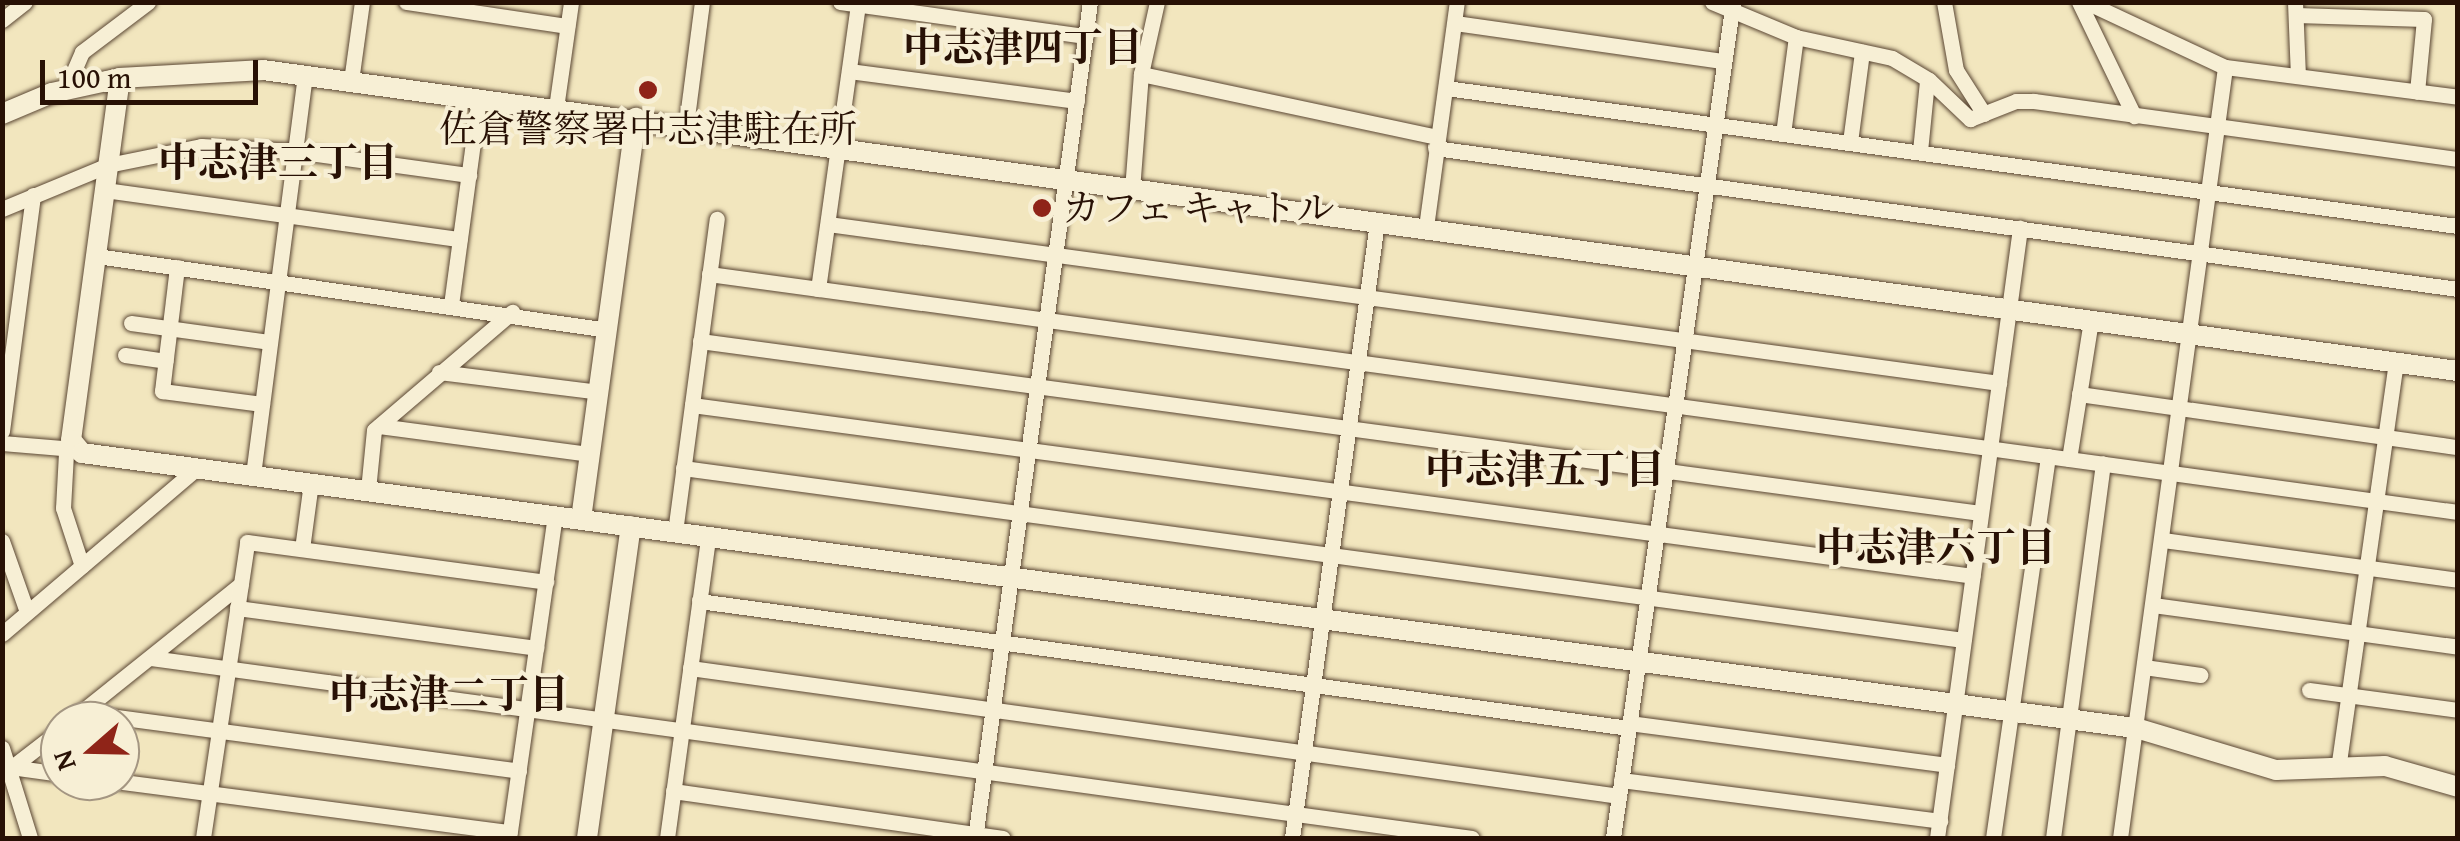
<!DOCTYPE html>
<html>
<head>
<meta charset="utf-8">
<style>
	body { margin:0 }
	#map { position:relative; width:2460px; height:841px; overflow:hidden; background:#f2e6be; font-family:"Gentium Book Plus","Noto Serif JP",serif }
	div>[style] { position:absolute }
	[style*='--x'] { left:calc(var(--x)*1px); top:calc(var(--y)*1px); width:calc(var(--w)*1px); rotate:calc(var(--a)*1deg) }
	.roads { filter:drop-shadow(0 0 2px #5a4633) drop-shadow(0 0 2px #5a4633) }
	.minor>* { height:15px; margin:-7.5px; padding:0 7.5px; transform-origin:7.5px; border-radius:7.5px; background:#f7efd5 }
	.tertiary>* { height:20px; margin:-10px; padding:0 10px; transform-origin:10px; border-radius:10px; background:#f7efd5 }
	.dots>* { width:28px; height:28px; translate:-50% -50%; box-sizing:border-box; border:5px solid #f7efd5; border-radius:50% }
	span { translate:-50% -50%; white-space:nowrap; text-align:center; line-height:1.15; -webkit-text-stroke:8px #f7efd5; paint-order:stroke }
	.poi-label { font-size:38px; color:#281105 }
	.left { translate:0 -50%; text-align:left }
	.neighbourhood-label { font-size:40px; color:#281105; font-weight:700 }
	.frame { position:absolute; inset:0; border:5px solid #281105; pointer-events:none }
	.north { position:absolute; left:40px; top:701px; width:100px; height:100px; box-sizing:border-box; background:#f7efd5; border:2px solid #a49682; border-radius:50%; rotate:250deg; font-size:28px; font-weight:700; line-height:40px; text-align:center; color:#281105 }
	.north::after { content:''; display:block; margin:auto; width:35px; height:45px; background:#8f2418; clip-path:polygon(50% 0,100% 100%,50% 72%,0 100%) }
	.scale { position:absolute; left:40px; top:60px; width:218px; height:45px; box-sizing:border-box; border:5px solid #281105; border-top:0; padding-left:12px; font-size:30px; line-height:35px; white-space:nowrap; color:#281105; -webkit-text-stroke:8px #f7efd5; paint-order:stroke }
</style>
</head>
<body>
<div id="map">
	<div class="roads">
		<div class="minor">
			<div style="--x:406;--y:2;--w:163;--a:8.5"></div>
			<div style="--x:840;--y:2;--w:248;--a:7.9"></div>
			<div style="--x:1712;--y:2;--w:91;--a:22.6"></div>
			<div style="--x:1796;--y:37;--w:98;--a:12.3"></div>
			<div style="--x:1892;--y:58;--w:43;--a:30.7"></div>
			<div style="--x:1929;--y:80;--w:57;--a:43.6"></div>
			<div style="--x:1970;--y:119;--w:49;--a:-21.4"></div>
			<div style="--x:2016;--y:101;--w:18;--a:0"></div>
			<div style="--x:2034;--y:101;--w:428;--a:7.8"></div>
			<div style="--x:1944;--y:2;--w:69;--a:80"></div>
			<div style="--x:1956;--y:70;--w:52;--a:57.5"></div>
			<div style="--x:2079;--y:2;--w:127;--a:64.2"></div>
			<div style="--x:2086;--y:2;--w:153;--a:25.1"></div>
			<div style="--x:2225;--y:67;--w:235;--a:7.3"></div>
			<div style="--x:2295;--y:2;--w:74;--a:87.7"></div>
			<div style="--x:2296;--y:15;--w:128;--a:1.8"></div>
			<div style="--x:2424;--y:19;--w:73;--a:95.5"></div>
			<div style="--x:2;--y:20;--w:29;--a:-38"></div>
			<div style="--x:1455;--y:23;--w:270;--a:8.1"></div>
			<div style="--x:849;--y:71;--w:230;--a:7.5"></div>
			<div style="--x:1141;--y:74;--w:303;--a:12"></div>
			<div style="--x:351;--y:81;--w:80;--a:-82.1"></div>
			<div style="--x:1446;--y:88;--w:1021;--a:7.77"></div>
			<div style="--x:66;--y:89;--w:40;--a:-66.6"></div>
			<div style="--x:82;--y:52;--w:83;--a:-37.1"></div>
			<div style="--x:556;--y:108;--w:107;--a:-81.9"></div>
			<div style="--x:686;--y:125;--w:124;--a:-82.6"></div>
			<div style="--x:1783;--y:134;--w:98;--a:-82.4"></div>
			<div style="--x:1850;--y:142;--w:91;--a:-82.4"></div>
			<div style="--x:1435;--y:148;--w:1033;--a:7.85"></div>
			<div style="--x:1920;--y:151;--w:70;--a:-84.3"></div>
			<div style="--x:105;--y:190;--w:358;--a:7.9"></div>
			<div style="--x:1132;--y:190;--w:116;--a:-85.6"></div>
			<div style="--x:1141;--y:74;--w:74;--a:-77.5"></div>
			<div style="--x:2;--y:209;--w:115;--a:-22.5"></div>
			<div style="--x:108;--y:165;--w:95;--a:-11.5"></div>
			<div style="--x:201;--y:146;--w:94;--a:3"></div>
			<div style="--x:295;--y:151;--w:176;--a:7.9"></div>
			<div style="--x:828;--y:224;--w:1182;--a:7.73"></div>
			<div style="--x:1426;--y:227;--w:227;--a:-82.2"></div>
			<div style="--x:97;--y:256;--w:516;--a:8.24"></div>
			<div style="--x:177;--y:267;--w:125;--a:96.9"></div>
			<div style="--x:162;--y:391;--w:101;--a:7.4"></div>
			<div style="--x:709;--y:274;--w:1765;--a:7.75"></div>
			<div style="--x:818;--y:289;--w:287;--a:-82"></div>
			<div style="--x:451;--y:305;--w:210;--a:-82.3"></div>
			<div style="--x:131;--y:323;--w:139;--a:7.8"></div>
			<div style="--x:700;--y:341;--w:1292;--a:7.65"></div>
			<div style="--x:125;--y:355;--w:41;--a:8.3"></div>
			<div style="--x:439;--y:372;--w:161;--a:7.1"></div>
			<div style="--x:2079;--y:394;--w:383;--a:8"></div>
			<div style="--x:692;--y:405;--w:1292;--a:7.6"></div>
			<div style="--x:379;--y:426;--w:213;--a:7.6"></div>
			<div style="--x:2;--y:431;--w:238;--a:-82.5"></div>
			<div style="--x:2;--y:443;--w:72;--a:4.8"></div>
			<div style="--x:66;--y:453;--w:55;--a:93.1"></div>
			<div style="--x:63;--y:508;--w:61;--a:71.9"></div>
			<div style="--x:2069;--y:459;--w:141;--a:-81"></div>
			<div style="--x:683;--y:468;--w:1292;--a:7.65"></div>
			<div style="--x:253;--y:475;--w:403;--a:-82.6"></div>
			<div style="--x:368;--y:490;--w:60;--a:-84.3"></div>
			<div style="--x:374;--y:430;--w:182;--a:-40.5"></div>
			<div style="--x:675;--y:532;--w:316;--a:-82.4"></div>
			<div style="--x:2163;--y:540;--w:298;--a:7.7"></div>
			<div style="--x:2;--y:541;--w:75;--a:70.6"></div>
			<div style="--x:302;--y:549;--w:68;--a:-82.3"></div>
			<div style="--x:699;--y:601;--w:938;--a:7.78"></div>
			<div style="--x:2153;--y:605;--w:308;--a:7.8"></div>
			<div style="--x:237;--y:608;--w:302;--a:7.6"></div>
			<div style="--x:2;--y:634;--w:256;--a:-40.4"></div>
			<div style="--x:151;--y:658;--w:1333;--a:7.76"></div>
			<div style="--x:2144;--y:667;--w:57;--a:8.1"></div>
			<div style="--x:690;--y:668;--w:938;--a:7.84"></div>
			<div style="--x:2309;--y:690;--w:150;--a:7.6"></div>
			<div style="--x:79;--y:712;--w:444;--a:7.6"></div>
			<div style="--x:70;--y:721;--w:219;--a:-38.7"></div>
			<div style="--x:1629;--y:723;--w:321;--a:7.5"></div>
			<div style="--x:2;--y:748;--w:94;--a:72.7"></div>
			<div style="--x:18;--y:768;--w:42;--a:8.1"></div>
			<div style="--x:2338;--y:769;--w:412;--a:-81.9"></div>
			<div style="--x:7;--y:771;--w:67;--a:-37.7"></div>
			<div style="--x:1621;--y:780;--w:322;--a:7.3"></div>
			<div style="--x:115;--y:781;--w:398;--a:7.4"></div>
			<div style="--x:673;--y:791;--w:333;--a:8.1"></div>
			<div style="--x:203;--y:838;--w:299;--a:-81.5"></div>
			<div style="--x:247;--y:542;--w:302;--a:7.6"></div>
			<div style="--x:509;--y:838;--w:325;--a:-81.9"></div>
			<div style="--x:667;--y:838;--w:304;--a:-82.2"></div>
			<div style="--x:975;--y:838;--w:844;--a:-82.17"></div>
			<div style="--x:1292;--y:838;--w:622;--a:-82.14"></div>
			<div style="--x:1613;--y:838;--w:845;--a:-81.83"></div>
			<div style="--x:1937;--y:838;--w:616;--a:-82.25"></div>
			<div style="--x:1993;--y:838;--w:386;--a:-81.8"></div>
			<div style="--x:2053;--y:838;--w:378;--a:-82.4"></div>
			<div style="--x:2120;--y:838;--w:778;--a:-82.24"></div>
		</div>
		<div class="tertiary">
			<div style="--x:120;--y:78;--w:365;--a:97.7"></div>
			<div style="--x:71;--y:440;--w:17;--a:50"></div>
			<div style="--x:82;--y:453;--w:2072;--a:7.63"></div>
			<div style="--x:2136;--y:728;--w:146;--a:16.7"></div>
			<div style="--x:2276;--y:770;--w:109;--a:-2.1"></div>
			<div style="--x:2385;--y:766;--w:76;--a:16"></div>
			<div style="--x:2;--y:114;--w:54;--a:-22.8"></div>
			<div style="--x:52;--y:93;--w:70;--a:-12.4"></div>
			<div style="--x:120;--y:78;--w:143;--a:-3.2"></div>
			<div style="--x:263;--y:70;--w:2216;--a:7.81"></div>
			<div style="--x:581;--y:519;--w:405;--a:-82.2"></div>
			<div style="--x:587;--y:838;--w:315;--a:-82"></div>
		</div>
	</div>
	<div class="dots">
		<div style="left:648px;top:90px;background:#8f2418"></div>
		<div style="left:1042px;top:208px;background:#8f2418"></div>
	</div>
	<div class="poi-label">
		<span style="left:648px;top:129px">佐倉警察署中志津駐在所</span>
		<span class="left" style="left:1062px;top:208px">カフェ キャトル</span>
	</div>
	<div class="neighbourhood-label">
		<span style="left:1023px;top:47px">中志津四丁目</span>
		<span style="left:278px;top:162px">中志津三丁目</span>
		<span style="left:1545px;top:469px">中志津五丁目</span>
		<span style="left:1936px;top:547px">中志津六丁目</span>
		<span style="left:449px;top:694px">中志津二丁目</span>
	</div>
	<div class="frame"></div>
	<div class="north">N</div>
	<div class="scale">100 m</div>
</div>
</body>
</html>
